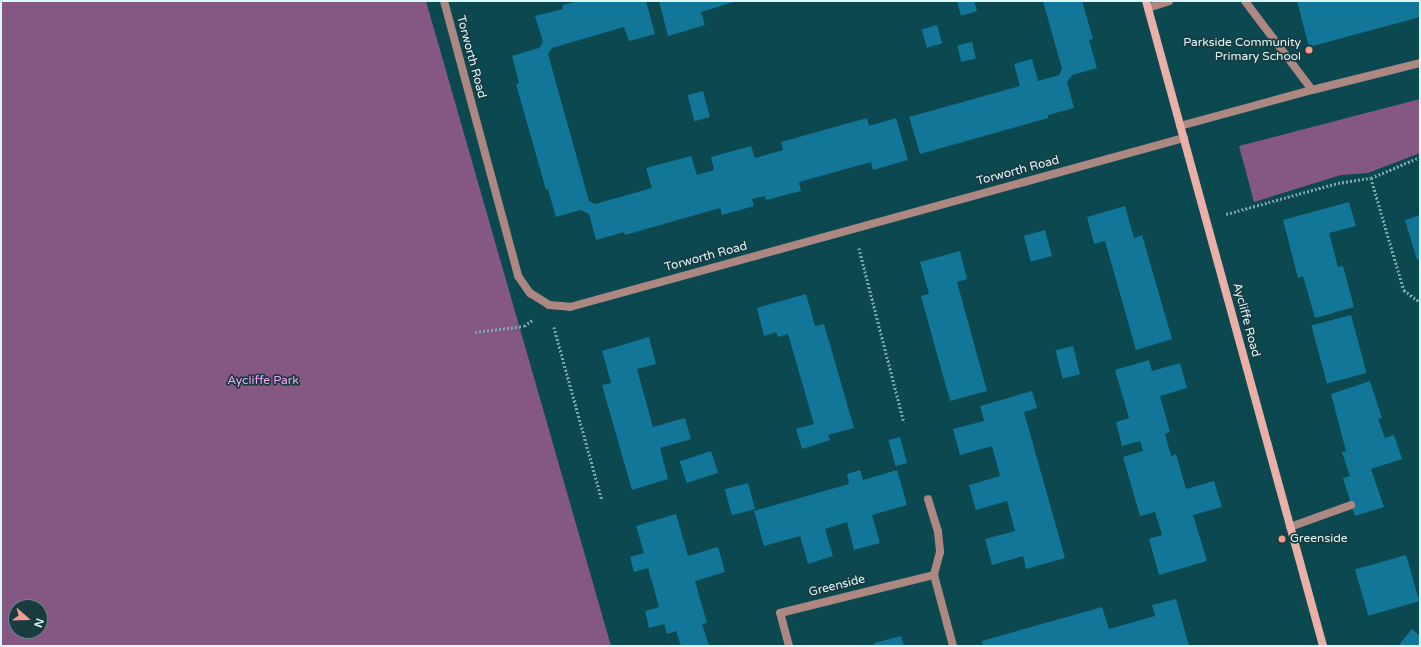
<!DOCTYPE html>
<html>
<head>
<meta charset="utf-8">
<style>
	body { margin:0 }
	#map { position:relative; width:1421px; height:647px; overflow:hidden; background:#0b4850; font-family:"Varela Round",sans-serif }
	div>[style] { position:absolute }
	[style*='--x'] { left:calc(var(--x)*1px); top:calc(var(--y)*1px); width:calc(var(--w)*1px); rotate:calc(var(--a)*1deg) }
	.green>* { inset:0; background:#855884 }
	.building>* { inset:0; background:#117698; transform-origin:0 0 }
	.path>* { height:2.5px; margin-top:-1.25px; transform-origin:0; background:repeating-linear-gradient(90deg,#7aa6ac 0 2px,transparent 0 4px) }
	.lane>* { height:8px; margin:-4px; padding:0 4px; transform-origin:4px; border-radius:4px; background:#ad8782 }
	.street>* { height:8px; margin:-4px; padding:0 4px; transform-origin:4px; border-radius:4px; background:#ad8782 }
	.secondary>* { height:8px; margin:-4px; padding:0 4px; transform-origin:4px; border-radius:4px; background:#eaafa7 }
	.dots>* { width:11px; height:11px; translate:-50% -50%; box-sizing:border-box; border:2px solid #1a3b40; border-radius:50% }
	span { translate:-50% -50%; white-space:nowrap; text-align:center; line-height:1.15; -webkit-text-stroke:3.5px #1a3b40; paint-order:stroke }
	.poi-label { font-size:12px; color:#dcf8fc }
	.right { translate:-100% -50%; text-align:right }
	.left { translate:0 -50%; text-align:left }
	.street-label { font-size:12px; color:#dcf8fc }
	.park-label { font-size:12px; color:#f5a6f3 }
	.frame { position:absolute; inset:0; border:2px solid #dcf8fc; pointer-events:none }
	.north { position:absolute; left:8px; top:599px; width:40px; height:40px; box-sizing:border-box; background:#1a3b40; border:1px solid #68878b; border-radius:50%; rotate:110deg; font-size:11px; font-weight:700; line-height:16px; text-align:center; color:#dcf8fc }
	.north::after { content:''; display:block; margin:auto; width:14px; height:18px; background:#f59c91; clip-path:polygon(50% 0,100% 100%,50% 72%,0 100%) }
</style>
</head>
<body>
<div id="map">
	<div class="green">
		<div style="clip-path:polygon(evenodd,1px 1px,426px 1px,611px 646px,1px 646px,1px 1px,16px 607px,40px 607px,40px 631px,16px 631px,16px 607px)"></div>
		<div style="clip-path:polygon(1420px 99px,1420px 153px,1368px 173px,1341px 175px,1254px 202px,1239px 146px)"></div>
	</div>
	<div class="building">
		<div style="clip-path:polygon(578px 1px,646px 1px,655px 34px,629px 41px,624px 27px,552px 48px,548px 54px,589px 201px,595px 204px,652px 188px,646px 168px,691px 156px,697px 175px,714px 170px,711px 157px,751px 146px,755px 158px,783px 150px,781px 142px,867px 118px,869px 126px,896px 118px,908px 160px,873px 170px,871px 162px,799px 182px,801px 191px,766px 200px,765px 196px,752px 199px,754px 206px,722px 215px,720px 208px,625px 235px,624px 232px,596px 240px,589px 214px,581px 210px,556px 217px,548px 189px,546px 190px,516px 84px,519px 83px,512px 56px,539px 48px,543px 42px,535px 16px,563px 9px,562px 5px)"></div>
		<div style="clip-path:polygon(659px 1px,737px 1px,701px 12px,705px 25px,668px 36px)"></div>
		<div style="clip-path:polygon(957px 1px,974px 1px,977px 11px,961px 16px)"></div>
		<div style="clip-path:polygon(1043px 1px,1082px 1px,1093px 39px,1089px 40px,1097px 68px,1072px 75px,1067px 82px,1074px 108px,1048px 115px,1048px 118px,920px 154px,909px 117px,1020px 86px,1014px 64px,1032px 59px,1038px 81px,1059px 75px,1062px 69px)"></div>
		<div style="clip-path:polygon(1297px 1px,1420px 1px,1420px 17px,1309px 47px)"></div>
		<div style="left:937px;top:25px;width:19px;height:16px;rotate:74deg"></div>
		<div style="left:972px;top:42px;width:17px;height:15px;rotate:77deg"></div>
		<div style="left:703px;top:91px;width:27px;height:16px;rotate:75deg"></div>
		<div style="clip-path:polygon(1349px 202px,1356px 226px,1329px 233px,1338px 267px,1343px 266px,1354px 307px,1315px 318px,1303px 276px,1298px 278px,1283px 220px)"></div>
		<div style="clip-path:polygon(1125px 206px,1134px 238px,1142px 235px,1172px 339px,1136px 350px,1105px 241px,1094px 244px,1087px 217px)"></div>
		<div style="clip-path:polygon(1420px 215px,1420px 259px,1417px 260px,1405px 220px)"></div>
		<div style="left:1045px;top:230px;width:27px;height:22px;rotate:75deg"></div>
		<div style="clip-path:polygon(960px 251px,967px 279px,957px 282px,987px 391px,950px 401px,921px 296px,929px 294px,920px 262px)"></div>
		<div style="clip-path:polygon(806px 294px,815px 326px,824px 324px,854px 428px,828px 435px,830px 440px,802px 449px,796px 429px,814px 424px,788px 334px,778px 337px,776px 332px,764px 336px,757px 308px)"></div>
		<div style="left:1351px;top:315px;width:60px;height:41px;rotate:75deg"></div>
		<div style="clip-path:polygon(649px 337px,656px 364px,637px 369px,653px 427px,685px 418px,691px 439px,660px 448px,668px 479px,632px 490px,602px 385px,611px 383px,602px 351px)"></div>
		<div style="left:1073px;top:346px;width:29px;height:18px;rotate:76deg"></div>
		<div style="clip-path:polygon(1149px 360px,1152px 371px,1180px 363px,1187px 388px,1160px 396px,1170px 432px,1165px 434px,1171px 456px,1176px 454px,1186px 489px,1214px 481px,1222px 507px,1193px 515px,1207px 561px,1159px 575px,1149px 539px,1162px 535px,1155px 512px,1140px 516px,1123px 457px,1143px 451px,1140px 441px,1122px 446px,1116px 422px,1129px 418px,1115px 370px)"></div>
		<div style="clip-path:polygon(1370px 381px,1382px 418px,1378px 419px,1385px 438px,1394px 435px,1402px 459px,1371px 469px,1384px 507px,1355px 516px,1343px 478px,1350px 476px,1342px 452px,1346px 451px,1331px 394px)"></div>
		<div style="clip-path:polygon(1032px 391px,1037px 408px,1024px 412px,1065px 558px,1026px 569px,1023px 556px,992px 565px,985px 539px,1015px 531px,1007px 501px,976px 510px,972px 497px,969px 485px,1000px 476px,992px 446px,960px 455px,953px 429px,984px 421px,980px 406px)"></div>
		<div style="left:900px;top:437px;width:27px;height:12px;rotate:75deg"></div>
		<div style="left:711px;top:451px;width:23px;height:33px;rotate:72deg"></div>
		<div style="clip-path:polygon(860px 470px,863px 480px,897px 470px,907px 505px,872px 515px,880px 543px,854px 550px,847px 522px,825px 529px,833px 556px,820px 560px,808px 564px,800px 536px,764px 546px,754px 511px,849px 484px,847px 474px)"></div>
		<div style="left:748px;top:483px;width:27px;height:24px;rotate:75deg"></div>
		<div style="clip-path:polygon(676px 514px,688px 556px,718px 547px,725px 572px,695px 581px,707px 623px,702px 624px,709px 646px,681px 646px,676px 631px,667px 634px,664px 624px,649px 628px,645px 611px,659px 607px,648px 568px,634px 572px,630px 557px,644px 553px,636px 526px)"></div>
		<div style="left:1406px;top:555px;width:48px;height:53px;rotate:74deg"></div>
		<div style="clip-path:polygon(1176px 599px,1189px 646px,983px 646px,982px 641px,1102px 607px,1109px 629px,1155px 616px,1152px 605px)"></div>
		<div style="clip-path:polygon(1412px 629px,1420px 636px,1420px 646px,1398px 646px)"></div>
		<div style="clip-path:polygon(901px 636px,904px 646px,875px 646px,874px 643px)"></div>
	</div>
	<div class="path">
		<div style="--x:1371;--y:178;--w:117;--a:73.6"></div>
		<div style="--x:1404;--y:290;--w:20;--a:37"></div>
		<div style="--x:1226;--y:214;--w:116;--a:-15.5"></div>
		<div style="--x:1338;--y:183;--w:33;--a:-9"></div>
		<div style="--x:1371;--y:178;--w:53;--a:-23.2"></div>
		<div style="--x:859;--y:248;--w:180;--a:75.5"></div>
		<div style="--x:554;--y:327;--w:180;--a:74.5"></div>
		<div style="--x:475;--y:332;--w:49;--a:-7"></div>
		<div style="--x:524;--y:326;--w:10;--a:-37"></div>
	</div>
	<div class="lane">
		<div style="--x:1245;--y:1;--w:111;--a:53"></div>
		<div style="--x:1312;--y:90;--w:111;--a:-14"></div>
		<div style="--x:1148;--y:8;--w:22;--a:-18"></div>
		<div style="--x:1180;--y:126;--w:137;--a:-15.3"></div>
		<div style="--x:1290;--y:527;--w:65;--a:-19.8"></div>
	</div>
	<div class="street">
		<div style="--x:444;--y:1;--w:285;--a:74.9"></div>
		<div style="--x:518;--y:276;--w:21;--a:55"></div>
		<div style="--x:530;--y:293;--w:22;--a:32"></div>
		<div style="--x:549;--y:305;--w:21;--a:5"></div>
		<div style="--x:570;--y:307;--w:637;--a:-15.39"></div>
		<div style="--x:928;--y:499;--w:34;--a:73"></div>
		<div style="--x:938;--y:532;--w:20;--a:84"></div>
		<div style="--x:940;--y:552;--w:24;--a:105"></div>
		<div style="--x:789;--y:646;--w:34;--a:-105"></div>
		<div style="--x:780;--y:613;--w:159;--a:-13.9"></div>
		<div style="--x:934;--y:575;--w:73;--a:75"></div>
	</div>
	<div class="secondary">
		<div style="--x:1146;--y:1;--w:669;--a:74.65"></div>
	</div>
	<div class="dots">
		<div style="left:1309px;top:50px;background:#f59c91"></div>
		<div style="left:1282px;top:539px;background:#f59c91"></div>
	</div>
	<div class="poi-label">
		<span class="right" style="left:1301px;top:50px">Parkside Community<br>Primary School</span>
		<span class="left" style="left:1290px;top:539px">Greenside</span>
	</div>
	<div class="street-label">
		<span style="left:471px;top:57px;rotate:75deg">Torworth Road</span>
		<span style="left:1018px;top:171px;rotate:-15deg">Torworth Road</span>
		<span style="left:706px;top:257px;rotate:-15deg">Torworth Road</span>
		<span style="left:1246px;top:320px;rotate:75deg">Aycliffe Road</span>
		<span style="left:837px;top:586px;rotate:-14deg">Greenside</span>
	</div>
	<div class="park-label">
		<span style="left:263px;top:381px">Aycliffe Park</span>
	</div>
	<div class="frame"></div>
	<div class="north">N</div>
</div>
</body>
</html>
